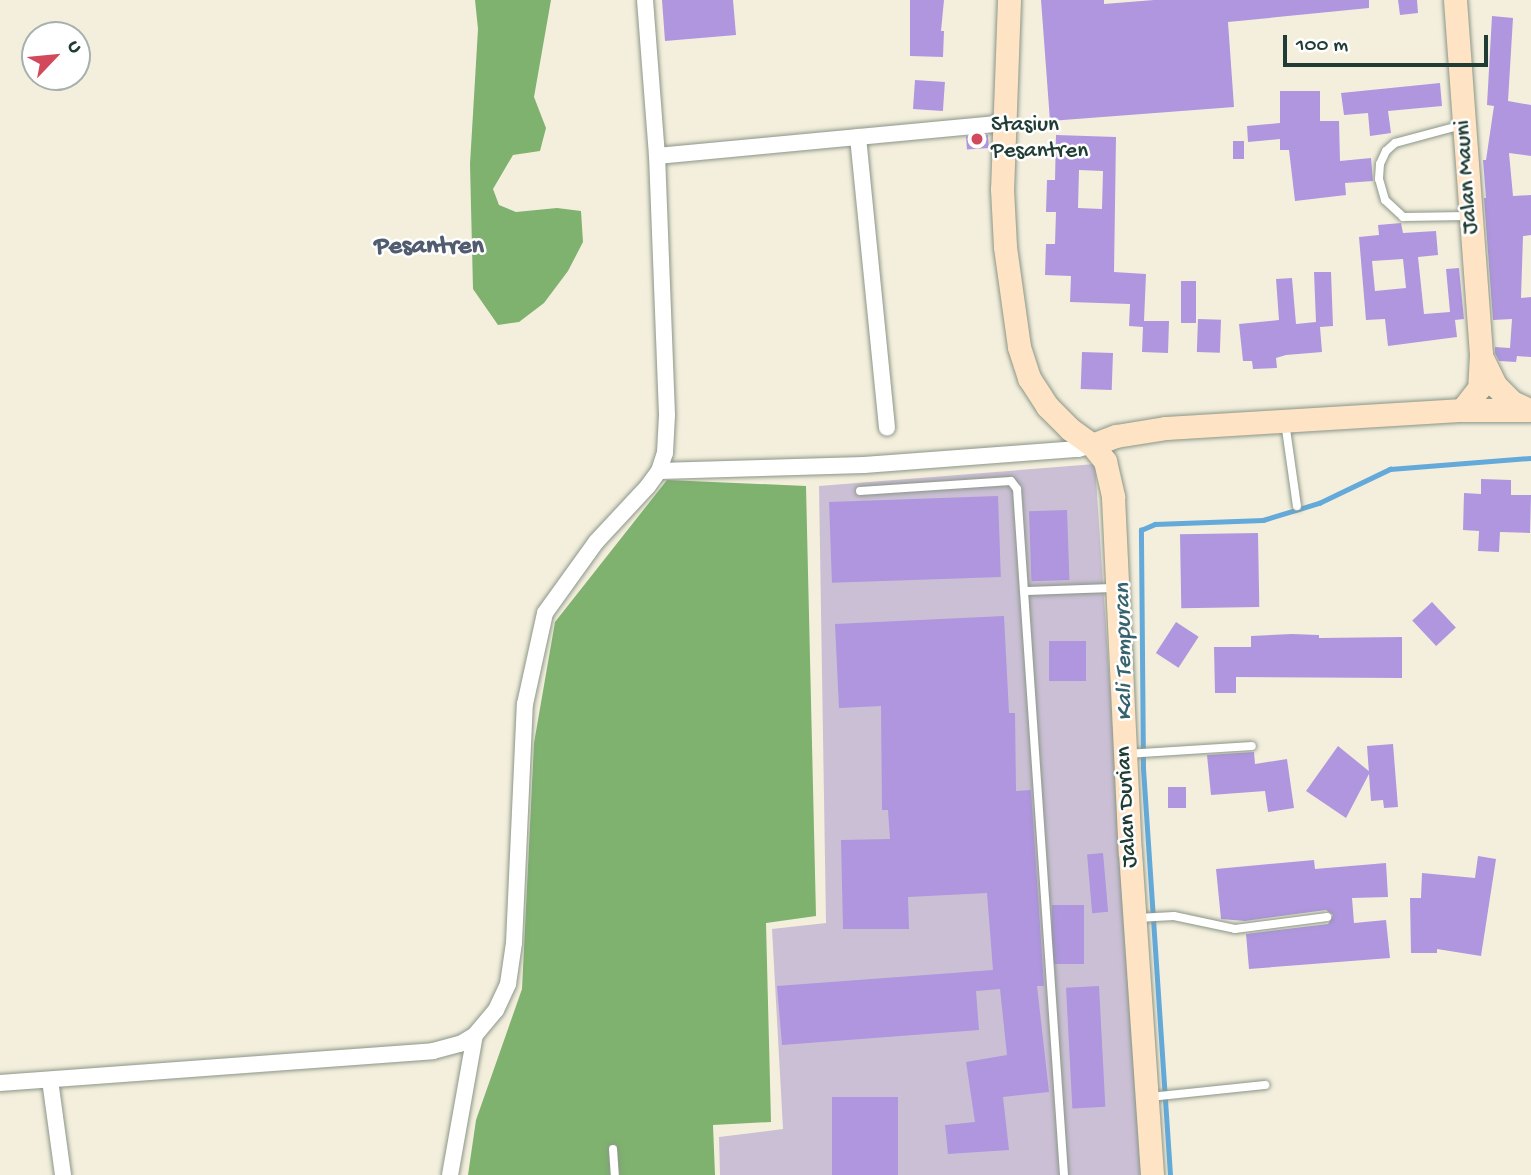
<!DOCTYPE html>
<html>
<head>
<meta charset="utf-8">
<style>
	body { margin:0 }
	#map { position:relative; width:1531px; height:1175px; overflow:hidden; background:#f4efdd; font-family:"Gochi Hand",sans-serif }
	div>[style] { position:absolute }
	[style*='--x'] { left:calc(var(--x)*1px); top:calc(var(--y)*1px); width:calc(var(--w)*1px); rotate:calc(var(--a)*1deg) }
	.industrial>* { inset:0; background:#cbbfd5 }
	.forest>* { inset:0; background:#7eb26e }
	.stream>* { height:4.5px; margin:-2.25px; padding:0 2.25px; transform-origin:2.25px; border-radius:2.25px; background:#63a9d9 }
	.building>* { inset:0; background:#af96df; transform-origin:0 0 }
	.roads { filter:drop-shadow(0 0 2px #8a9688) drop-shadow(0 0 2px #8a9688) }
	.lane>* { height:8px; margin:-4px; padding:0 4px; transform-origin:4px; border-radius:4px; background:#fff }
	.street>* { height:16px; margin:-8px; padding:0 8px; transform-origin:8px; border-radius:8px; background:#fff }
	.secondary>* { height:23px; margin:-11.5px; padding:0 11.5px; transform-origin:11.5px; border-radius:11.5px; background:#fee4c5 }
	.dots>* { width:19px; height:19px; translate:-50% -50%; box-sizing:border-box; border:4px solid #fff; border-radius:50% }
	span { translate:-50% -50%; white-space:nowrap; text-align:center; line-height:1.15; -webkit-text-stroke:5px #fff; paint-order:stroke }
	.poi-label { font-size:23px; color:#1f3d34 }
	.left { translate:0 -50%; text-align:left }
	.street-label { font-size:23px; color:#1f3d34 }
	.water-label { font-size:24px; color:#37636e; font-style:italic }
	.quarter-label { font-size:26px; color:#515c70; font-weight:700 }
	.north { position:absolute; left:21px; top:21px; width:70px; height:70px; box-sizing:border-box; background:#fff; border:2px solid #a5b1ae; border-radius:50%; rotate:64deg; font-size:19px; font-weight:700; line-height:28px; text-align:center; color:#1f3d34 }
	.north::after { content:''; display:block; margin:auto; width:24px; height:32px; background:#d1495b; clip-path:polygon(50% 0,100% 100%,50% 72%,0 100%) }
	.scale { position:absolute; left:1283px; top:35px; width:205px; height:32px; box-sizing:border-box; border:4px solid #1f3d34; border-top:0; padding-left:9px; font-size:21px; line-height:24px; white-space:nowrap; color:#1f3d34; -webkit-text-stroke:5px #fff; paint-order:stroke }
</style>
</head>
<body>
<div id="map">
	<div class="industrial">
		<div style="clip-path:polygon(1095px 464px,1143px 1175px,720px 1175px,719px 1137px,783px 1129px,772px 929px,826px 923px,819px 486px)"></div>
	</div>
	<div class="forest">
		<div style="clip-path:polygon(475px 0,551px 0,534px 97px,546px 128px,540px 151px,513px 155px,493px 189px,499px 205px,516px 212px,557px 208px,581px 211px,583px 242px,568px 271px,544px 303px,519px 322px,498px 325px,473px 289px,470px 164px,478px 29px)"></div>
		<div style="clip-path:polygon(667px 480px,806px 486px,816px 916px,766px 923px,771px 1122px,713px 1125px,715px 1175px,468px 1175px,476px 1120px,522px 989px,534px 743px,555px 622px)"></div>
	</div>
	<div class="stream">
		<div style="--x:1170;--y:1175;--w:407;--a:-93.8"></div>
		<div style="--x:1143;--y:769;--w:239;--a:-90.5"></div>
		<div style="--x:1141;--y:530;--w:15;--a:-23"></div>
		<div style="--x:1155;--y:524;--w:108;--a:-2.1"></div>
		<div style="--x:1263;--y:520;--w:59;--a:-16.9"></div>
		<div style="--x:1319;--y:503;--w:79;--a:-25.6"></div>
		<div style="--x:1390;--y:469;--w:141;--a:-4.5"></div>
	</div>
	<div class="building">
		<div style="clip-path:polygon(662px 0,733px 0,736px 35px,665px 41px)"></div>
		<div style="clip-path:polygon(910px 0,944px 0,941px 31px,944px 31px,943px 57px,910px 56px)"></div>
		<div style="clip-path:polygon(1041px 0,1104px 0,1104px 4px,1154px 0,1369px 0,1369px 8px,1228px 22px,1234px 107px,1050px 121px)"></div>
		<div style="clip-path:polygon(1398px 0,1417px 0,1418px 13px,1400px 15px)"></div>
		<div style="clip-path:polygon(1492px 16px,1513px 18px,1508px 101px,1531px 105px,1531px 156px,1509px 153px,1513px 196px,1531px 195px,1531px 235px,1523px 236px,1521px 298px,1531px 297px,1531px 357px,1517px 356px,1516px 362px,1499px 361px,1495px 353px,1495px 347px,1510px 348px,1512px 319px,1493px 320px,1484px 198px,1486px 198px,1483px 160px,1486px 160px,1494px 106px,1487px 105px)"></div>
		<div style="left:915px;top:80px;width:30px;height:29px;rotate:4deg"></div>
		<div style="clip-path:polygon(1440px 83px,1442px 106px,1388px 111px,1391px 133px,1370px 136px,1368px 113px,1344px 115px,1341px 93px)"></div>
		<div style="clip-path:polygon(1280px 91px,1320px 91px,1320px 121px,1339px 121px,1340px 161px,1371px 158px,1373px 181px,1345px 183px,1346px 195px,1295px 201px,1289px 150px,1280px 150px,1280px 139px,1248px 142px,1247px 126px,1280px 123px)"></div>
		<div style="left:988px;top:135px;width:13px;height:22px;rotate:86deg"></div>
		<div style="clip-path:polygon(evenodd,1056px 135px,1116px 137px,1114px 272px,1146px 274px,1144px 321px,1169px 321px,1168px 353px,1142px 352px,1143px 327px,1129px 326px,1130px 304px,1070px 302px,1071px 276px,1045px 275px,1046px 244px,1055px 244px,1056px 212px,1046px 212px,1047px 180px,1055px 180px,1056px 135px,1079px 170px,1103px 171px,1102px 209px,1078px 208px,1079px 170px)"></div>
		<div style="left:1233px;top:141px;width:11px;height:18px"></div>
		<div style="clip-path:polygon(evenodd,1401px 223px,1403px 233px,1436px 231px,1438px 255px,1418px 257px,1424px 314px,1450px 312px,1446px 269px,1459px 268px,1464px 319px,1455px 320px,1457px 337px,1388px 346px,1385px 319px,1366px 320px,1359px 237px,1379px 235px,1378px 225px,1401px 223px,1403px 259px,1406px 288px,1375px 291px,1372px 261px,1403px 259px)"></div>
		<div style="clip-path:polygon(1314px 272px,1331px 272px,1333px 326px,1320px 327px,1322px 352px,1286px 355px,1276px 358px,1277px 368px,1253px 369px,1252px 361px,1243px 361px,1239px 324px,1279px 320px,1276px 279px,1292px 278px,1296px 324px,1316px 322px)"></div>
		<div style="left:1181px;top:281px;width:15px;height:42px"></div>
		<div style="left:1198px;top:319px;width:23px;height:33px;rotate:2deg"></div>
		<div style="left:1082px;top:352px;width:31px;height:37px;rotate:2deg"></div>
		<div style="clip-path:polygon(1481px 479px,1511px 480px,1511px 495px,1531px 495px,1530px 533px,1500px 532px,1499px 552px,1478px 551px,1479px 531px,1463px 530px,1464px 493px,1481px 494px)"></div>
		<div style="left:998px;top:496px;width:81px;height:169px;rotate:88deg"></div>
		<div style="left:1067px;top:510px;width:70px;height:38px;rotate:88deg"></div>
		<div style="left:1258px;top:533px;width:74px;height:78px;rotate:89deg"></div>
		<div style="left:1432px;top:602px;width:35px;height:27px;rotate:47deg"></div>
		<div style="clip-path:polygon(1004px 616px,1009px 713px,1015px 713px,1016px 791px,1031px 790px,1044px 986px,1037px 986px,1049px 1092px,1003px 1097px,1009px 1150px,948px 1154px,945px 1125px,975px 1122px,966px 1062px,1007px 1055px,1000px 989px,976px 991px,979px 1030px,782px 1045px,777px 986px,993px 970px,987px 893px,908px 897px,909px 929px,843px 929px,841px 840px,890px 839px,888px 810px,882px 810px,881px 706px,839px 708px,835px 624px)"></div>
		<div style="left:1176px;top:622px;width:27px;height:37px;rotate:33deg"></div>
		<div style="clip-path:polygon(1292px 634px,1319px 635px,1319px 638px,1402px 637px,1402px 678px,1236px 677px,1236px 693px,1215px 693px,1214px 647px,1251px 647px,1251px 636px)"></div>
		<div style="left:1049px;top:641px;width:37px;height:40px"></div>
		<div style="clip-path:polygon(1393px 744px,1398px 807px,1384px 808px,1383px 800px,1371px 801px,1367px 746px)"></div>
		<div style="clip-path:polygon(1338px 746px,1370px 772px,1346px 818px,1306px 791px)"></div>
		<div style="clip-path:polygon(1254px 752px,1255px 764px,1287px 759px,1294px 808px,1268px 812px,1265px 791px,1211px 795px,1207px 755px)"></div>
		<div style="left:1168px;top:787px;width:18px;height:21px"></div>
		<div style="left:1103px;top:853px;width:59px;height:16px;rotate:85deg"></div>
		<div style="clip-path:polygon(1478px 856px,1496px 859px,1481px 956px,1437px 949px,1437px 953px,1411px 953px,1410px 898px,1421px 898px,1422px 873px,1475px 878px)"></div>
		<div style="clip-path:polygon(1314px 860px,1315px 869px,1386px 863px,1388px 897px,1352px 898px,1354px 923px,1386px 920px,1390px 958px,1249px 969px,1246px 934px,1328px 924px,1333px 915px,1326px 910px,1245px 921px,1221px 919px,1216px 869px)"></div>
		<div style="left:1052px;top:905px;width:32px;height:59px"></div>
		<div style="left:1099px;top:986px;width:121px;height:33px;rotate:87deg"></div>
		<div style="left:832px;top:1097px;width:66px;height:78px"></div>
	</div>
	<div class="roads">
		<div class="lane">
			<div style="--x:1462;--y:125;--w:69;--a:165"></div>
			<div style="--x:1395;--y:143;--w:12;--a:138"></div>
			<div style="--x:1386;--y:151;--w:14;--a:115"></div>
			<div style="--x:1380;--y:164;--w:15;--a:94"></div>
			<div style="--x:1379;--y:179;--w:22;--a:74"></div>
			<div style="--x:1385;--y:200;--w:25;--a:43"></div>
			<div style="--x:1403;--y:217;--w:64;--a:-0.9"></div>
			<div style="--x:1285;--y:422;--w:85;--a:81.9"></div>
			<div style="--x:860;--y:491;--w:151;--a:-3.8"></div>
			<div style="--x:1011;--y:481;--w:10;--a:53"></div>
			<div style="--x:1017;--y:489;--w:102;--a:86.1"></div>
			<div style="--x:1126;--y:754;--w:126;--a:-3.6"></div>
			<div style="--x:1137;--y:918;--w:37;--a:-3"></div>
			<div style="--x:1174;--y:916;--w:62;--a:12"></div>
			<div style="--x:1235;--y:929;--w:93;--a:-7.4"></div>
			<div style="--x:1149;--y:1097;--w:117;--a:-5.9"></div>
			<div style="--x:613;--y:1149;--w:26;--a:86"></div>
			<div style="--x:1064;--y:1175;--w:585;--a:-93.92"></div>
			<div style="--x:1024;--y:591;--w:91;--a:-1.9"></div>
		</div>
		<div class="street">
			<div style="--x:858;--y:137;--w:292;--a:84.3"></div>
			<div style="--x:657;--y:156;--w:352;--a:-5.4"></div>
			<div style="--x:659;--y:471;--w:205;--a:-1.7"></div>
			<div style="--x:864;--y:465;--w:215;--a:-4.3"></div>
			<div style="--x:1078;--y:449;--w:15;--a:-16"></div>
			<div style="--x:50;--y:1080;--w:96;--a:82.2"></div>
			<div style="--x:0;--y:1083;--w:434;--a:-4.2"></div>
			<div style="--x:433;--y:1051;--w:28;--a:-15"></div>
			<div style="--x:460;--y:1044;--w:17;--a:-31"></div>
			<div style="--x:475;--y:1035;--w:33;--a:-50"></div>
			<div style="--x:496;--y:1010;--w:29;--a:-65"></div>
			<div style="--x:508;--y:984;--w:41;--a:-81.7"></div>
			<div style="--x:514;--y:943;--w:239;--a:-87.4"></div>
			<div style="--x:525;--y:704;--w:93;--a:-77.6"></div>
			<div style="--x:545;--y:613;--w:87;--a:-54.3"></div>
			<div style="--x:596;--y:542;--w:76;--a:-47.1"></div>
			<div style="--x:648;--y:486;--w:19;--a:-54"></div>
			<div style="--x:659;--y:471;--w:19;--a:-72"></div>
			<div style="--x:665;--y:453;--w:38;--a:-87"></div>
			<div style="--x:667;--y:415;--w:259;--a:-92.2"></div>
			<div style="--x:657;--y:156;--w:156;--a:-94.4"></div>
			<div style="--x:450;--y:1175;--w:142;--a:-79.9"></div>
		</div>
		<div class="secondary">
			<div style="--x:1009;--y:0;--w:189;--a:92.1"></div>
			<div style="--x:1002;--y:189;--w:58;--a:87"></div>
			<div style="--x:1005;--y:247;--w:101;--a:82"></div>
			<div style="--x:1019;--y:347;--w:33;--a:72"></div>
			<div style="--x:1029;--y:378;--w:33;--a:57"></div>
			<div style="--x:1047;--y:406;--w:33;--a:45"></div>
			<div style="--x:1070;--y:429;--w:27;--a:36"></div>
			<div style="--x:1092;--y:445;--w:21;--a:51"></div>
			<div style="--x:1105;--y:461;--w:37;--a:77"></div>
			<div style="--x:1113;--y:497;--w:355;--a:87.3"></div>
			<div style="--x:1130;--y:852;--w:324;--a:86.1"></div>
			<div style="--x:1455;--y:0;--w:355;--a:85.8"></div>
			<div style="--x:1481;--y:354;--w:34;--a:93"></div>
			<div style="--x:1479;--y:388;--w:28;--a:128"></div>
			<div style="--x:1483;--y:360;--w:28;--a:64"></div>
			<div style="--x:1495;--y:385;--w:24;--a:45"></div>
			<div style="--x:1512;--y:402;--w:19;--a:25"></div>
			<div style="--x:1092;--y:445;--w:26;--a:-21"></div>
			<div style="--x:1116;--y:436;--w:51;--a:-9.1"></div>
			<div style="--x:1166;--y:428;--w:297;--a:-3.5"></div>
			<div style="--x:1462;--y:410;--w:69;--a:0"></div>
		</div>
	</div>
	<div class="dots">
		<div style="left:977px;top:139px;background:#d1495b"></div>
	</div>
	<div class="poi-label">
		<span class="left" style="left:991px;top:139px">Stasiun<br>Pesantren</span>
	</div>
	<div class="street-label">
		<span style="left:1468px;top:177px;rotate:-94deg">Jalan Mauni</span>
		<span style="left:1128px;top:807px;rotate:-93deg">Jalan Durian</span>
	</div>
	<div class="water-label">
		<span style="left:1125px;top:652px;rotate:-91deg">Kali Tempuran</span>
	</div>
	<div class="quarter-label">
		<span style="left:429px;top:248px">Pesantren</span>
	</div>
	<div class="north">U</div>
	<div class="scale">100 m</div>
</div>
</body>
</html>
